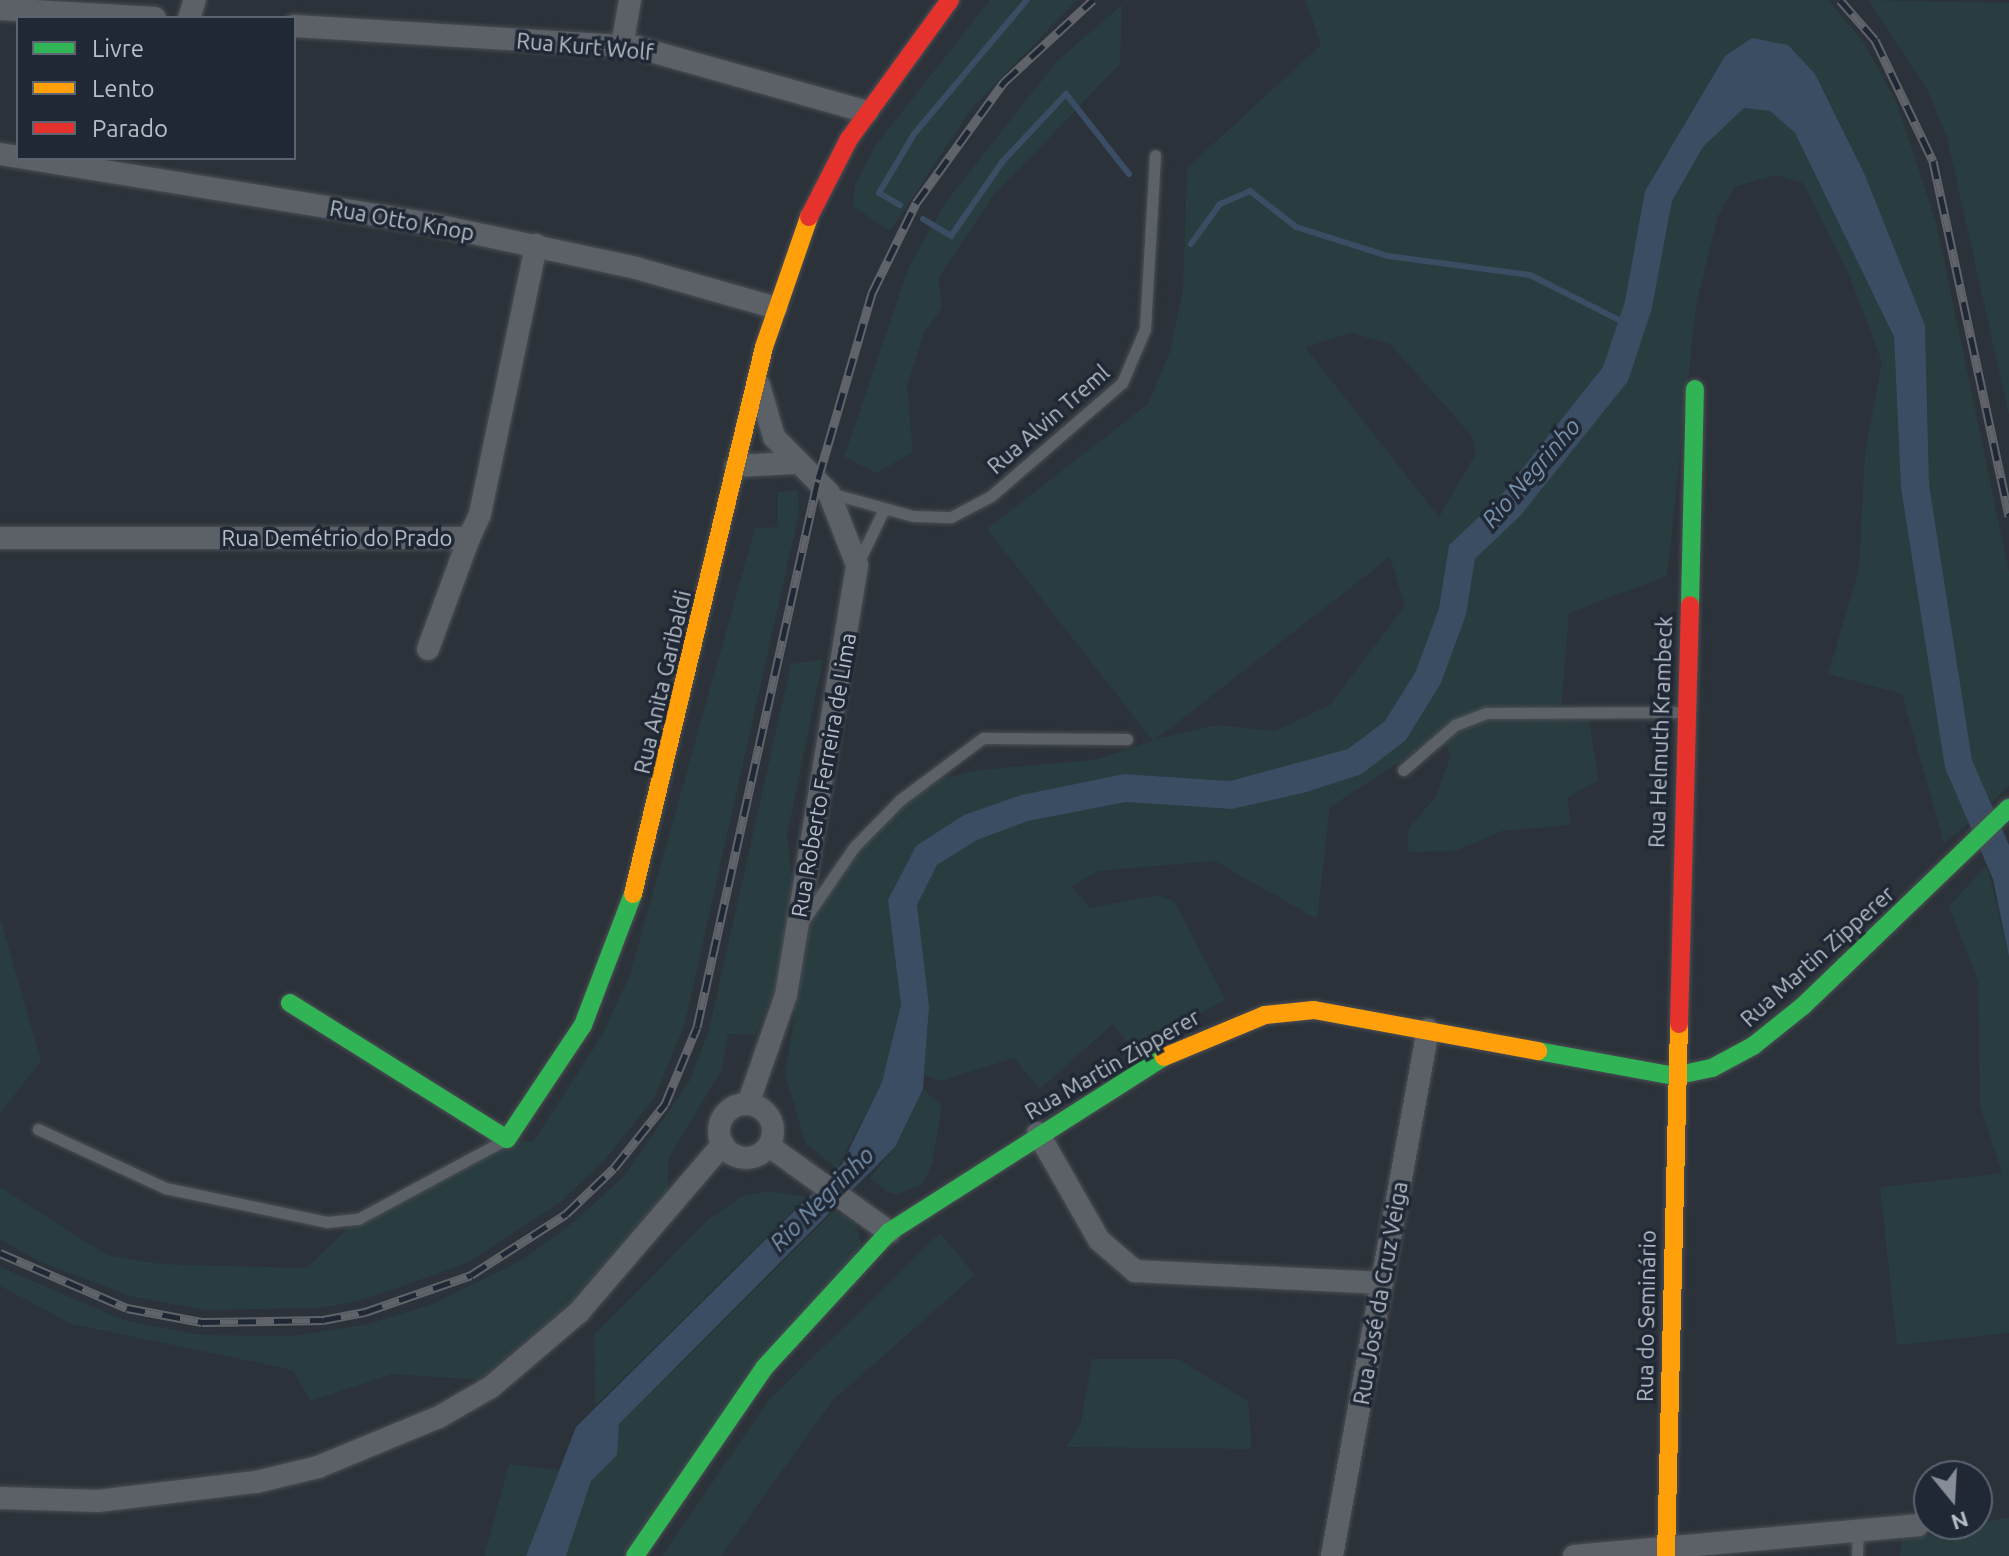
<!DOCTYPE html>
<html>
<head>
<meta charset="utf-8">
<style>
	body { margin:0 }
	#map { position:relative; width:2009px; height:1556px; overflow:hidden; background:#2c3239; font-family:Ubuntu,sans-serif }
	div>[style] { position:absolute }
	[style*='--x'] { left:calc(var(--x)*1px); top:calc(var(--y)*1px); width:calc(var(--w)*1px); rotate:calc(var(--a)*1deg) }
	.green>* { inset:0; background:#293c3f }
	.water>* { inset:0; background:#3b4d63 }
	.stream>* { height:6px; margin:-3px; padding:0 3px; transform-origin:3px; border-radius:3px; background:#3b4d63 }
	.roads { filter:drop-shadow(0 0 2px #4a4e54) drop-shadow(0 0 2px #4a4e54) }
	.lane>* { height:11px; margin:-5.5px; padding:0 5.5px; transform-origin:5.5px; border-radius:5.5px; background:#5c6067 }
	.street>* { height:22px; margin:-11px; padding:0 11px; transform-origin:11px; border-radius:11px; background:#5c6067 }
	.street>.ring { margin:-11px; padding:0; box-sizing:content-box; background:none; border:22px solid #5c6067; border-radius:50% }
	.fast>* { height:18px; margin:-9px; padding:0 9px; transform-origin:9px; border-radius:9px; background:#30b455 }
	.slow>* { height:18px; margin:-9px; padding:0 9px; transform-origin:9px; border-radius:9px; background:#ff9f0a }
	.jam>* { height:18px; margin:-9px; padding:0 9px; transform-origin:9px; border-radius:9px; background:#e5322d }
	.rail>* { height:9px; margin-top:-4.5px; transform-origin:0; background:repeating-linear-gradient(90deg,#1f2834 0 18px,#60646a 0 36px); box-sizing:border-box; border-block:2px solid #60646a }
	span { translate:-50% -50%; white-space:nowrap; text-align:center; line-height:1.15; -webkit-text-stroke:7px #1f2834; paint-order:stroke }
	.street-label { font-size:22px; color:#b6bec9 }
	.water-label { font-size:24px; color:#7790ab; font-style:italic }
	.legend { position:absolute; left:16px; top:16px; width:280px; height:144px; box-sizing:border-box; background:#1f2834; border:2px solid #5b6470; margin:0; padding:10px 14px; list-style:none; font-size:24px; color:#b6bec9 }
	.legend li { display:flex; align-items:center; gap:16px; height:40px }
	.legend b { width:40px; border:2px solid #5b6470 }
	.north { position:absolute; left:1913px; top:1460px; width:80px; height:80px; box-sizing:border-box; background:#1f2834; border:2px solid #5b6470; border-radius:50%; rotate:162deg; font-size:22px; font-weight:700; line-height:32px; text-align:center; color:#b6bec9 }
	.north::after { content:''; display:block; margin:auto; width:28px; height:36px; background:#868d97; clip-path:polygon(50% 0,100% 100%,50% 72%,0 100%) }
</style>
</head>
<body>
<div id="map">
	<div class="green">
		<div style="clip-path:polygon(990px 0,1077px 0,972px 108px,890px 231px,853px 206px,855px 185px,876px 145px)"></div>
		<div style="clip-path:polygon(evenodd,1305px 0,1828px 0,1864px 43px,1896px 101px,1936px 222px,2009px 572px,2009px 785px,1991px 803px,1972px 760px,1929px 484px,1925px 325px,1865px 175px,1815px 74px,1725px 56px,1645px 191px,1625px 301px,1603px 367px,1499px 498px,1449px 545px,1439px 608px,1416px 671px,1385px 721px,1349px 749px,1230px 781px,1124px 774px,1021px 795px,964px 815px,888px 900px,901px 1005px,882px 1082px,837px 1169px,805px 1142px,785px 1073px,813px 906px,916px 785px,979px 770px,1094px 760px,1153px 741px,987px 529px,1148px 404px,1170px 351px,1183px 289px,1187px 168px,1321px 45px,1305px 0,1351px 333px,1390px 344px,1472px 436px,1476px 453px,1439px 517px,1305px 347px,1351px 333px,1305px 0,1390px 557px,1405px 606px,1330px 705px,1275px 731px,1217px 725px,1156px 739px,1390px 557px)"></div>
		<div style="clip-path:polygon(1868px 0,2009px 3px,2009px 416px,1947px 138px,1927px 89px)"></div>
		<div style="clip-path:polygon(1122px 5px,1120px 64px,994px 195px,938px 279px,942px 308px,924px 333px,907px 386px,913px 452px,877px 473px,844px 457px,909px 266px,946px 202px,1057px 61px)"></div>
		<div style="clip-path:polygon(1744px 108px,1770px 111px,1795px 133px,1894px 337px,1901px 488px,1945px 768px,1969px 823px,1944px 843px,1902px 694px,1828px 674px,1859px 569px,1865px 453px,1882px 362px,1847px 270px,1803px 183px,1775px 175px,1735px 187px,1718px 216px,1696px 307px,1667px 576px,1569px 613px,1561px 709px,1588px 710px,1598px 780px,1567px 798px,1571px 825px,1502px 831px,1455px 851px,1409px 852px,1407px 831px,1436px 796px,1451px 755px,1441px 735px,1330px 807px,1317px 919px,1215px 861px,1098px 871px,1072px 886px,1090px 908px,1157px 895px,1174px 901px,1225px 999px,1135px 1052px,1113px 1024px,1040px 1089px,1014px 1058px,941px 1081px,924px 1075px,929px 1006px,917px 905px,937px 865px,977px 840px,1028px 821px,1126px 802px,1232px 809px,1307px 792px,1362px 774px,1406px 740px,1441px 683px,1466px 615px,1475px 559px,1520px 516px,1562px 457px,1652px 308px,1672px 201px,1703px 147px)"></div>
		<div style="clip-path:polygon(798px 490px,799px 513px,685px 1023px,655px 1097px,605px 1160px,558px 1204px,465px 1264px,362px 1300px,321px 1308px,203px 1310px,130px 1296px,38px 1261px,0 1239px,0 1187px,107px 1255px,160px 1264px,306px 1268px,358px 1219px,507px 1139px,533px 1142px,601px 1037px,630px 975px,755px 528px,778px 527px,778px 492px)"></div>
		<div style="clip-path:polygon(823px 659px,787px 835px,792px 882px,777px 985px,755px 1035px,728px 1034px,722px 1070px,668px 1159px,668px 1189px,569px 1304px,479px 1380px,393px 1374px,310px 1401px,293px 1370px,72px 1324px,0 1286px,0 1267px,123px 1320px,201px 1335px,294px 1336px,368px 1324px,433px 1304px,522px 1260px,573px 1223px,624px 1176px,689px 1082px,709px 1030px,791px 664px)"></div>
		<div style="clip-path:polygon(1987px 865px,2009px 957px,2009px 1333px,1897px 1345px,1880px 1187px,2002px 1173px,1980px 1105px,1978px 981px,1949px 906px)"></div>
		<div style="clip-path:polygon(0 917px,41px 1061px,0 1114px)"></div>
		<div style="clip-path:polygon(923px 1089px,942px 1106px,932px 1164px,923px 1184px,897px 1195px,887px 1192px,870px 1178px,895px 1147px)"></div>
		<div style="clip-path:polygon(770px 1191px,807px 1197px,595px 1406px,594px 1335px,708px 1220px,742px 1196px)"></div>
		<div style="clip-path:polygon(834px 1211px,856px 1224px,862px 1245px,624px 1556px,566px 1556px,591px 1481px,617px 1455px,619px 1424px)"></div>
		<div style="clip-path:polygon(940px 1233px,975px 1275px,833px 1400px,721px 1556px,662px 1556px,769px 1400px)"></div>
		<div style="clip-path:polygon(1092px 1359px,1178px 1359px,1248px 1401px,1252px 1449px,1066px 1447px,1081px 1422px)"></div>
		<div style="clip-path:polygon(509px 1464px,559px 1470px,526px 1556px,484px 1556px)"></div>
		<div style="clip-path:polygon(2009px 1517px,2009px 1556px,1900px 1556px,1902px 1541px)"></div>
	</div>
	<div class="water">
		<div style="clip-path:polygon(1752px 38px,1788px 45px,1815px 74px,1865px 175px,1925px 325px,1929px 484px,1972px 760px,2009px 845px,2009px 957px,1993px 879px,1945px 768px,1901px 488px,1894px 337px,1795px 133px,1770px 111px,1744px 108px,1703px 147px,1672px 201px,1652px 308px,1628px 381px,1520px 516px,1475px 559px,1466px 615px,1441px 683px,1406px 740px,1362px 774px,1307px 792px,1232px 809px,1126px 802px,1028px 821px,977px 840px,937px 865px,917px 905px,929px 1006px,923px 1089px,895px 1147px,619px 1424px,617px 1455px,591px 1481px,566px 1556px,526px 1556px,576px 1427px,842px 1164px,882px 1082px,901px 1005px,888px 900px,916px 846px,964px 815px,1021px 795px,1124px 774px,1230px 781px,1348px 749px,1385px 721px,1416px 671px,1439px 608px,1449px 545px,1499px 498px,1603px 367px,1625px 301px,1645px 191px,1725px 56px)"></div>
	</div>
	<div class="stream">
		<div style="--x:900;--y:205;--w:24;--a:-150"></div>
		<div style="--x:879;--y:193;--w:69;--a:-59.3"></div>
		<div style="--x:914;--y:134;--w:175;--a:-49.9"></div>
		<div style="--x:923;--y:219;--w:33;--a:31"></div>
		<div style="--x:951;--y:236;--w:91;--a:-55.3"></div>
		<div style="--x:1003;--y:161;--w:92;--a:-46.8"></div>
		<div style="--x:1066;--y:94;--w:102;--a:51.8"></div>
		<div style="--x:1191;--y:244;--w:49;--a:-54.1"></div>
		<div style="--x:1220;--y:204;--w:33;--a:-23"></div>
		<div style="--x:1250;--y:191;--w:58;--a:38"></div>
		<div style="--x:1296;--y:227;--w:96;--a:17.5"></div>
		<div style="--x:1388;--y:256;--w:143;--a:7.6"></div>
		<div style="--x:1530;--y:275;--w:104;--a:26.8"></div>
	</div>
	<div class="roads">
		<div class="lane">
			<div style="--x:830;--y:493;--w:86;--a:15.5"></div>
			<div style="--x:913;--y:516;--w:38;--a:2"></div>
			<div style="--x:951;--y:517;--w:45;--a:-27.7"></div>
			<div style="--x:991;--y:496;--w:173;--a:-40.8"></div>
			<div style="--x:1122;--y:383;--w:59;--a:-66.9"></div>
			<div style="--x:1145;--y:329;--w:174;--a:-86.7"></div>
			<div style="--x:857;--y:565;--w:62;--a:-64.3"></div>
			<div style="--x:1403;--y:770;--w:69;--a:-40.9"></div>
			<div style="--x:1455;--y:725;--w:33;--a:-21"></div>
			<div style="--x:1486;--y:713;--w:198;--a:-0.3"></div>
			<div style="--x:804;--y:920;--w:88;--a:-55.6"></div>
			<div style="--x:854;--y:847;--w:66;--a:-45.6"></div>
			<div style="--x:900;--y:800;--w:104;--a:-36.8"></div>
			<div style="--x:983;--y:738;--w:144;--a:0.4"></div>
			<div style="--x:38;--y:1129;--w:140;--a:24.9"></div>
			<div style="--x:165;--y:1188;--w:166;--a:11.9"></div>
			<div style="--x:327;--y:1222;--w:31;--a:-6"></div>
			<div style="--x:358;--y:1219;--w:165;--a:-28.3"></div>
			<div style="--x:1857;--y:1556;--w:26;--a:-88"></div>
		</div>
		<div class="street">
			<div style="--x:0;--y:9;--w:155;--a:3.3"></div>
			<div style="--x:189;--y:18;--w:19;--a:-72"></div>
			<div style="--x:294;--y:26;--w:343;--a:3.5"></div>
			<div style="--x:636;--y:47;--w:240;--a:15.7"></div>
			<div style="--x:622;--y:46;--w:47;--a:-80.1"></div>
			<div style="--x:0;--y:154;--w:18;--a:9"></div>
			<div style="--x:24;--y:158;--w:417;--a:9.2"></div>
			<div style="--x:436;--y:225;--w:205;--a:12.1"></div>
			<div style="--x:636;--y:268;--w:146;--a:15.9"></div>
			<div style="--x:736;--y:466;--w:57;--a:-3"></div>
			<div style="--x:0;--y:538;--w:469;--a:0"></div>
			<div style="--x:469;--y:538;--w:26;--a:-65"></div>
			<div style="--x:480;--y:514;--w:275;--a:-78.2"></div>
			<div style="--x:428;--y:649;--w:118;--a:-69.7"></div>
			<div style="--x:748;--y:1104;--w:115;--a:-70.8"></div>
			<div style="--x:786;--y:995;--w:436;--a:-80.6"></div>
			<div style="--x:857;--y:565;--w:77;--a:-111.3"></div>
			<div style="--x:829;--y:493;--w:78;--a:-134.5"></div>
			<div style="--x:774;--y:437;--w:54;--a:-106.1"></div>
			<div class="ring" style="left:719px;top:1104px;width:32px;height:32px"></div>
			<div style="--x:1038;--y:1133;--w:123;--a:60.3"></div>
			<div style="--x:1099;--y:1240;--w:48;--a:40.7"></div>
			<div style="--x:1135;--y:1271;--w:247;--a:2.8"></div>
			<div style="--x:769;--y:1146;--w:148;--a:35.6"></div>
			<div style="--x:0;--y:1498;--w:98;--a:1.8"></div>
			<div style="--x:98;--y:1501;--w:159;--a:-6.9"></div>
			<div style="--x:256;--y:1482;--w:64;--a:-13.6"></div>
			<div style="--x:318;--y:1467;--w:131;--a:-22.5"></div>
			<div style="--x:439;--y:1417;--w:60;--a:-30"></div>
			<div style="--x:491;--y:1387;--w:116;--a:-40.4"></div>
			<div style="--x:579;--y:1312;--w:221;--a:-49.4"></div>
			<div style="--x:1332;--y:1556;--w:535;--a:-79.66"></div>
			<div style="--x:1574;--y:1556;--w:345;--a:-5.1"></div>
		</div>
		<div class="fast">
			<div style="--x:1690;--y:605;--w:216;--a:-88.7"></div>
			<div style="--x:290;--y:1003;--w:256;--a:32.1"></div>
			<div style="--x:507;--y:1139;--w:137;--a:-56.3"></div>
			<div style="--x:583;--y:1025;--w:140;--a:-69.1"></div>
			<div style="--x:1538;--y:1051;--w:138;--a:10.4"></div>
			<div style="--x:1674;--y:1076;--w:39;--a:-12"></div>
			<div style="--x:1712;--y:1068;--w:47;--a:-28.2"></div>
			<div style="--x:1753;--y:1046;--w:64;--a:-38.7"></div>
			<div style="--x:1803;--y:1006;--w:286;--a:-43.9"></div>
			<div style="--x:635;--y:1556;--w:228;--a:-55.5"></div>
			<div style="--x:764;--y:1368;--w:185;--a:-47.4"></div>
			<div style="--x:889;--y:1232;--w:326;--a:-32.5"></div>
		</div>
		<div class="slow">
			<div style="--x:633;--y:894;--w:562;--a:-76.53"></div>
			<div style="--x:764;--y:347;--w:138;--a:-70.9"></div>
			<div style="--x:1164;--y:1057;--w:109;--a:-22.6"></div>
			<div style="--x:1265;--y:1015;--w:49;--a:-5.8"></div>
			<div style="--x:1314;--y:1010;--w:228;--a:10.4"></div>
			<div style="--x:1666;--y:1556;--w:532;--a:-88.6"></div>
		</div>
		<div class="jam">
			<div style="--x:809;--y:217;--w:88;--a:-62.9"></div>
			<div style="--x:849;--y:139;--w:172;--a:-54"></div>
			<div style="--x:1679;--y:1024;--w:419;--a:-88.5"></div>
		</div>
	</div>
	<div class="rail">
		<div style="--x:1840;--y:0;--w:53;--a:48.8"></div>
		<div style="--x:1875;--y:40;--w:134;--a:64.4"></div>
		<div style="--x:1933;--y:161;--w:363;--a:77.9"></div>
		<div style="--x:0;--y:1253;--w:138;--a:23.4"></div>
		<div style="--x:127;--y:1308;--w:76;--a:10.6"></div>
		<div style="--x:202;--y:1322;--w:121;--a:-0.9"></div>
		<div style="--x:323;--y:1320;--w:43;--a:-10.8"></div>
		<div style="--x:365;--y:1312;--w:112;--a:-19.2"></div>
		<div style="--x:471;--y:1275;--w:113;--a:-32.7"></div>
		<div style="--x:566;--y:1214;--w:66;--a:-43.8"></div>
		<div style="--x:614;--y:1168;--w:82;--a:-51.4"></div>
		<div style="--x:665;--y:1104;--w:83;--a:-67.4"></div>
		<div style="--x:697;--y:1027;--w:561;--a:-77.55"></div>
		<div style="--x:818;--y:479;--w:194;--a:-73.8"></div>
		<div style="--x:872;--y:293;--w:100;--a:-63.9"></div>
		<div style="--x:916;--y:203;--w:150;--a:-54"></div>
		<div style="--x:1004;--y:82;--w:121;--a:-42.7"></div>
	</div>
	<div class="street-label">
		<span style="left:585px;top:46px;rotate:5deg">Rua Kurt Wolf</span>
		<span style="left:402px;top:220px;rotate:10deg">Rua Otto Knop</span>
		<span style="left:1048px;top:419px;rotate:-41deg">Rua Alvin Treml</span>
		<span style="left:337px;top:538px">Rua Demétrio do Prado</span>
		<span style="left:662px;top:682px;rotate:-77deg">Rua Anita Garibaldi</span>
		<span style="left:1660px;top:732px;rotate:-88deg">Rua Helmuth Krambeck</span>
		<span style="left:823px;top:775px;rotate:-80deg">Rua Roberto Ferreira de Lima</span>
		<span style="left:1817px;top:956px;rotate:-42deg">Rua Martin Zipperer</span>
		<span style="left:1112px;top:1064px;rotate:-30deg">Rua Martin Zipperer</span>
		<span style="left:1380px;top:1293px;rotate:-80deg">Rua José da Cruz Veiga</span>
		<span style="left:1646px;top:1316px;rotate:-89deg">Rua do Seminário</span>
	</div>
	<div class="water-label">
		<span style="left:1531px;top:473px;rotate:-49deg">Rio Negrinho</span>
		<span style="left:822px;top:1199px;rotate:-45deg">Rio Negrinho</span>
	</div>
	<ul class="legend">
	<li><b style="height:10px;background:#30b455"></b>Livre</li>
	<li><b style="height:10px;background:#ff9f0a"></b>Lento</li>
	<li><b style="height:10px;background:#e5322d"></b>Parado</li>
	</ul>
	<div class="north">N</div>
</div>
</body>
</html>
